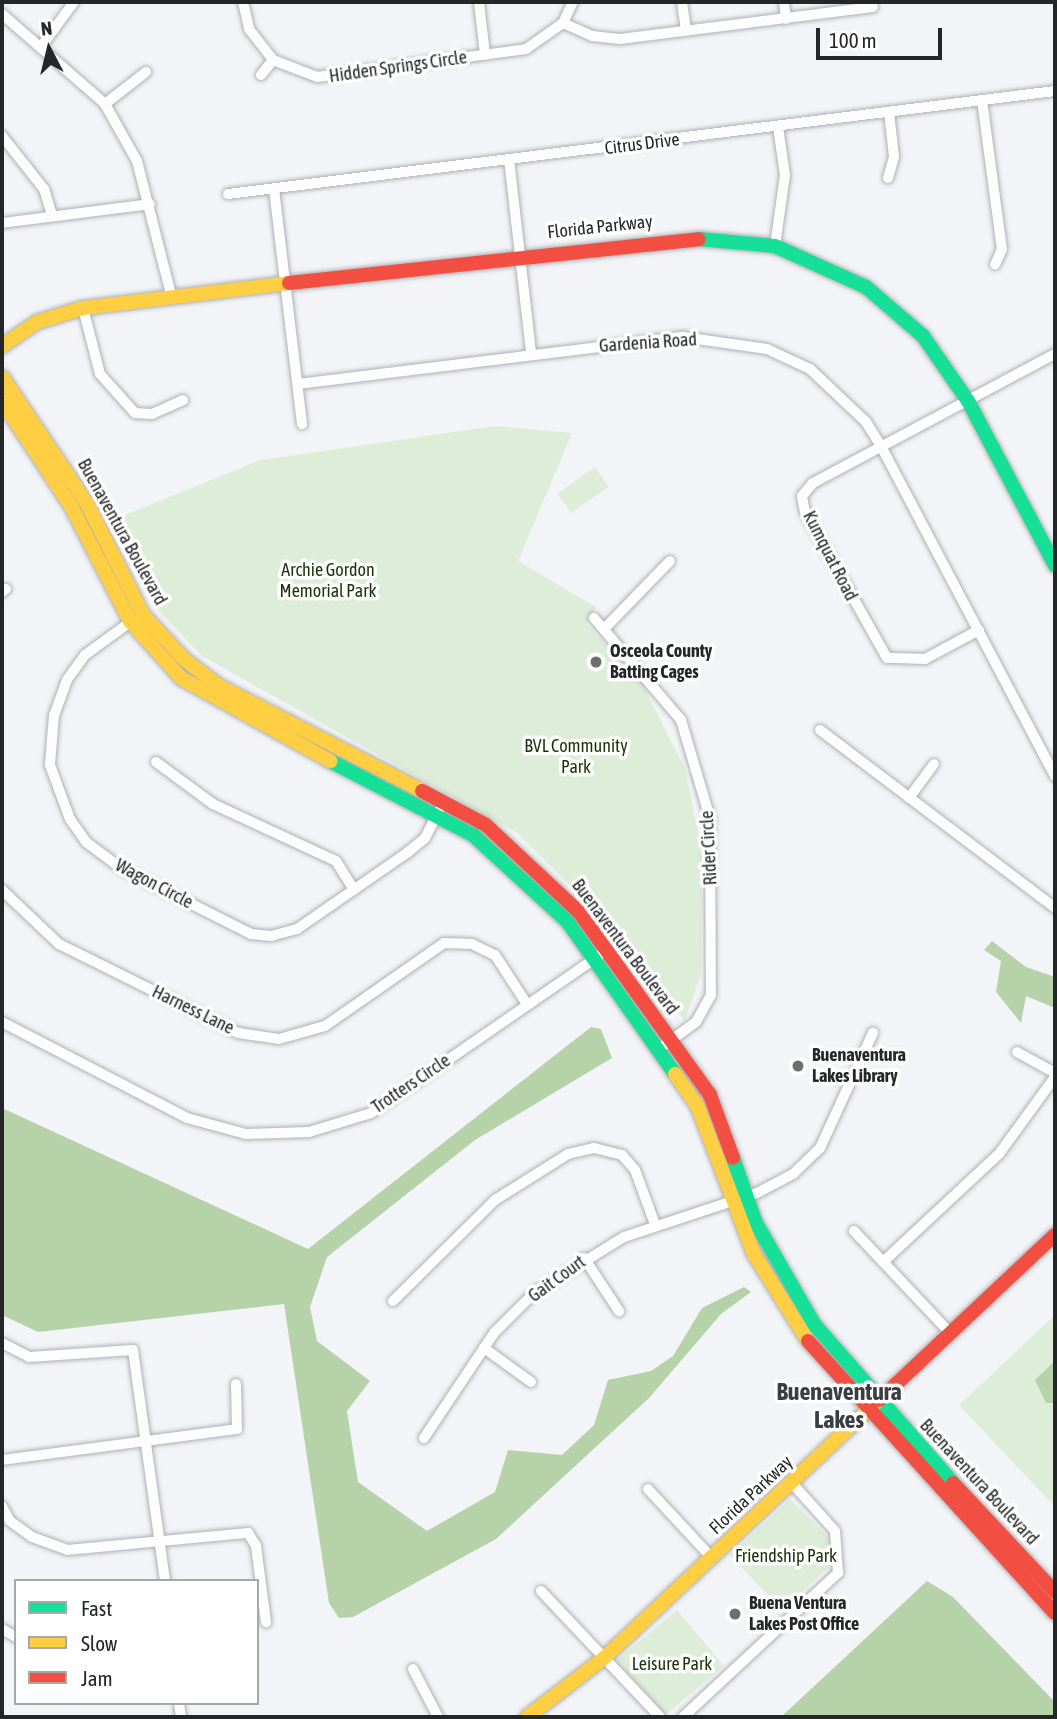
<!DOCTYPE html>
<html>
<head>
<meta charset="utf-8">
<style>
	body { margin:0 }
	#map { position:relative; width:1057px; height:1719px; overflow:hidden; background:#f2f4f7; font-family:"Asap Condensed",sans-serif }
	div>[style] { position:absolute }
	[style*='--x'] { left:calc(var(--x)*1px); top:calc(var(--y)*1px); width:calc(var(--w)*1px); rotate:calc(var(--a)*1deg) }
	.green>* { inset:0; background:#ddedd7; transform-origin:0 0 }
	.water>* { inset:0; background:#b6d2a8 }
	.roads { filter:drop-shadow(0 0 2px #afb1b3) drop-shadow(0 0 2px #afb1b3) }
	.street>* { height:10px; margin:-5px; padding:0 5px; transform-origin:5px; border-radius:5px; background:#fdfdfe }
	.fast>* { height:14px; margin:-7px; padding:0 7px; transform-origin:7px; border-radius:7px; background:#16e098 }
	.slow>* { height:14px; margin:-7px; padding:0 7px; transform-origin:7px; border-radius:7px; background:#ffcf43 }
	.jam>* { height:14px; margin:-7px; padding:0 7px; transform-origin:7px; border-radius:7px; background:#f24e42 }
	.dots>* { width:19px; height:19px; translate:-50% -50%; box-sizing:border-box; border:4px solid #fff; border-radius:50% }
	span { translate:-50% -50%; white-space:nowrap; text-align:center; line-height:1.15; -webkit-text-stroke:7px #fff; paint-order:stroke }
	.street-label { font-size:18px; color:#242628 }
	.park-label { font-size:18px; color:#193307 }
	.poi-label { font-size:18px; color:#242628; font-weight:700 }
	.left { translate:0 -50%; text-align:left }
	.district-label { font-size:24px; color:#3a3d41; font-weight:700 }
	.frame { position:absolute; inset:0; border:4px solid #242628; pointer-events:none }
	.legend { position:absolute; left:14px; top:1579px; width:245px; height:126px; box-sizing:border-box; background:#fff; border:2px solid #a7a8a9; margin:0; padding:9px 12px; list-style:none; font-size:21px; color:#242628 }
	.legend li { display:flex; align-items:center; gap:14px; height:35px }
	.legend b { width:35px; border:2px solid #a7a8a9 }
	.north { position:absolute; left:14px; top:14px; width:70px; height:70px; -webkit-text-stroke:5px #fff; paint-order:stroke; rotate:353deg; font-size:19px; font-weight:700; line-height:28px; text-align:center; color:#242628 }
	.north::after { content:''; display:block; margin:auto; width:24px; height:32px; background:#242628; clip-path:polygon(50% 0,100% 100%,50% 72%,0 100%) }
	.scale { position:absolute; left:816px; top:28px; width:126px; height:32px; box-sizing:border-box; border:4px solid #242628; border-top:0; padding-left:9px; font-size:21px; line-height:24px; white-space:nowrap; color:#242628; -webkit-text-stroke:5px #fff; paint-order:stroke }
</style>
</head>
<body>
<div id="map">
	<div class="green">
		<div style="clip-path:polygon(495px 426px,572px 433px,518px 561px,596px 607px,586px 624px,639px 678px,685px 768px,702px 852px,701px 974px,685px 1021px,605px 920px,516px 832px,202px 656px,159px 611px,110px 521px,261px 460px)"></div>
		<div style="left:595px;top:467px;width:24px;height:46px;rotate:55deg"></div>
		<div style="clip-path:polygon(1055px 1315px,1055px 1507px,959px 1405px)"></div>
		<div style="clip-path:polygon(790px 1499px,832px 1541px,832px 1564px,782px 1610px,730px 1555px)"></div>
		<div style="left:677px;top:1610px;width:73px;height:78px;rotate:50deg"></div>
	</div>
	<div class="water">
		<div style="clip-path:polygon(992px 941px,1026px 967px,1055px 977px,1055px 1008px,1026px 996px,1021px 1023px,996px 992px,1001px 961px,984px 950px)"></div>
		<div style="clip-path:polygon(591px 1027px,601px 1029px,612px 1058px,475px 1140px,327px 1257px,310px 1307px,317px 1341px,370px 1381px,347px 1411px,358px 1482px,427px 1531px,495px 1492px,508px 1450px,562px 1455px,594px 1425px,608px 1380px,651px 1371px,673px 1356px,702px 1308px,744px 1287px,751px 1292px,721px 1314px,649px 1398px,496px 1539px,353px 1617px,339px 1618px,329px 1603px,284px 1304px,38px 1332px,2px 1315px,2px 1108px,308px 1249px)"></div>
		<div style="clip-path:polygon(1055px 1361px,1055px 1403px,1046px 1403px,1035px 1380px)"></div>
		<div style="clip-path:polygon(927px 1581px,953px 1597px,1055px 1702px,1055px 1717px,781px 1717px)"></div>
	</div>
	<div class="roads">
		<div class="street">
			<div style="--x:243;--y:2;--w:28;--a:77"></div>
			<div style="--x:249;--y:29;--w:39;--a:52"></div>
			<div style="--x:273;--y:60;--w:47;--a:21.1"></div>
			<div style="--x:317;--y:77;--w:211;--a:-7.6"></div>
			<div style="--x:526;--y:49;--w:45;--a:-35.1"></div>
			<div style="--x:563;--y:23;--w:23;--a:-65"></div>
			<div style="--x:479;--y:2;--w:53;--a:83.5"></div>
			<div style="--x:682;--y:2;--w:28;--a:82"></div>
			<div style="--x:784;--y:2;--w:17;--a:83"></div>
			<div style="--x:2;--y:14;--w:137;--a:41.1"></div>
			<div style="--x:105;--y:104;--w:65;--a:60.7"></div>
			<div style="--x:137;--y:161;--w:141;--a:75.7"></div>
			<div style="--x:563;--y:23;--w:32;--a:24"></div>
			<div style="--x:592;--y:36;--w:28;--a:6"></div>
			<div style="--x:620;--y:39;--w:255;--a:-7.2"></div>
			<div style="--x:43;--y:44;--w:52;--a:-53.6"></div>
			<div style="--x:261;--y:75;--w:19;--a:-51"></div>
			<div style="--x:982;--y:100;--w:150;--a:82.4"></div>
			<div style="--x:1002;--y:249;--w:17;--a:114"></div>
			<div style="--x:105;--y:104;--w:52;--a:-38"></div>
			<div style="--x:2;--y:136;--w:68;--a:51.6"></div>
			<div style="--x:44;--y:189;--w:28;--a:73"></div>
			<div style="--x:509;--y:159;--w:194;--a:83.5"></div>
			<div style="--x:888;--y:178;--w:22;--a:-74"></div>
			<div style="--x:894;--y:157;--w:45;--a:-96.3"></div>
			<div style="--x:274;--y:189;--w:237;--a:83.2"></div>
			<div style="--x:228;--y:194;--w:833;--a:-7.1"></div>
			<div style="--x:2;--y:223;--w:149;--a:-7.3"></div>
			<div style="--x:775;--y:246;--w:72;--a:-82"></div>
			<div style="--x:785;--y:175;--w:49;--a:-98.3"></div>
			<div style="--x:83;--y:308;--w:68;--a:75.6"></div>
			<div style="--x:100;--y:374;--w:52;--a:48.1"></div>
			<div style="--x:135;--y:413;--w:17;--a:3"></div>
			<div style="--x:152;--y:414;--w:34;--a:-24"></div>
			<div style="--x:298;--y:384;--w:388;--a:-7"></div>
			<div style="--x:683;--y:337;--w:85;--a:8.1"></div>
			<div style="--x:767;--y:349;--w:47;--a:24.9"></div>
			<div style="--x:810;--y:369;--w:77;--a:43.4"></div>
			<div style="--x:866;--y:422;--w:31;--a:58"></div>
			<div style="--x:882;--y:448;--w:371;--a:62.2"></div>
			<div style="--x:2;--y:592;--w:5;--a:-37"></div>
			<div style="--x:594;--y:618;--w:134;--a:49.5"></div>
			<div style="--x:681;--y:720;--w:102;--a:73.5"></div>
			<div style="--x:710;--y:818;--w:177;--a:89.7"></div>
			<div style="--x:711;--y:995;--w:31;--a:119"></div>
			<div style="--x:696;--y:1022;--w:46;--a:143.9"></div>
			<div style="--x:133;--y:620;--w:59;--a:143.9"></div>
			<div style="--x:85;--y:655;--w:31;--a:126"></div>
			<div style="--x:67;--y:680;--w:37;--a:110"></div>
			<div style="--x:54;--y:715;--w:50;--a:94.6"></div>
			<div style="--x:50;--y:765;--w:58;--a:69.7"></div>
			<div style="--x:70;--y:819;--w:28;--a:55"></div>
			<div style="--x:86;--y:842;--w:45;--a:36.9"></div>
			<div style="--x:122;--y:869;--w:144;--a:26.7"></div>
			<div style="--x:251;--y:934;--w:20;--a:6"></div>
			<div style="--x:271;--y:936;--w:27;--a:-15"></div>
			<div style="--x:297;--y:929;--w:135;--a:-34.7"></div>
			<div style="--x:408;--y:852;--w:22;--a:-39"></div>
			<div style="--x:425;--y:838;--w:30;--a:-63"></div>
			<div style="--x:605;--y:628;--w:93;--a:-45.9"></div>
			<div style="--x:979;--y:630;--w:61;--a:151.8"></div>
			<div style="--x:925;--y:659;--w:38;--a:-178"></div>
			<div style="--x:887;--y:658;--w:167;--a:-119.3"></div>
			<div style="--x:805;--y:512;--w:16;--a:-101"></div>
			<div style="--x:802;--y:496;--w:17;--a:-50"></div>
			<div style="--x:813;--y:483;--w:274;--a:-28.1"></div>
			<div style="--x:820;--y:730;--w:295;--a:37.1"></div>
			<div style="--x:156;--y:762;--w:71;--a:36.4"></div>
			<div style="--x:213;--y:804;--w:136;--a:24.9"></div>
			<div style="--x:336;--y:861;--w:34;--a:58"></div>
			<div style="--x:909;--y:798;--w:42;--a:-53.7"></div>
			<div style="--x:2;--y:890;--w:79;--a:43.5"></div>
			<div style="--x:59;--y:944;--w:200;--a:26.4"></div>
			<div style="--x:238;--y:1033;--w:41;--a:8.3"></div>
			<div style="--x:279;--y:1039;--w:48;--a:-15.8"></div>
			<div style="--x:325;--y:1026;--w:145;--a:-34.9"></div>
			<div style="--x:444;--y:943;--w:28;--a:2"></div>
			<div style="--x:472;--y:944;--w:25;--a:26"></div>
			<div style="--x:495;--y:955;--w:59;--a:56.9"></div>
			<div style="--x:2;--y:1022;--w:208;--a:27.4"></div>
			<div style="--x:187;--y:1118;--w:61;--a:15.2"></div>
			<div style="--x:246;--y:1134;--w:63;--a:-1.8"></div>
			<div style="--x:309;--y:1132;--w:65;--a:-17"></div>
			<div style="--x:371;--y:1113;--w:277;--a:-34.6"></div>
			<div style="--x:1017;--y:1052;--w:43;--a:28.9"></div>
			<div style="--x:854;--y:1231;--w:141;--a:46.7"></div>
			<div style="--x:584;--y:1258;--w:64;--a:56.6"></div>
			<div style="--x:883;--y:1262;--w:158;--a:-43"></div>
			<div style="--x:999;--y:1154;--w:95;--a:-54"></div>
			<div style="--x:393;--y:1301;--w:144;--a:-44.7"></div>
			<div style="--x:495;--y:1200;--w:86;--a:-32.2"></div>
			<div style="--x:568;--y:1154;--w:27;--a:-13"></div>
			<div style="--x:594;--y:1148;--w:29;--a:14"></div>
			<div style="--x:622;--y:1155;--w:20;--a:49"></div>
			<div style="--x:635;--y:1170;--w:58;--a:69.7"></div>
			<div style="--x:2;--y:1343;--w:30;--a:27"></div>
			<div style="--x:29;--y:1357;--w:104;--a:-3.9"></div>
			<div style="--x:133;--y:1350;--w:233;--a:82.1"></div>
			<div style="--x:484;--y:1348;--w:58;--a:35.9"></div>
			<div style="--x:424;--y:1438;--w:126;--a:-56.3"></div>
			<div style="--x:494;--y:1333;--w:57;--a:-45"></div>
			<div style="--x:534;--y:1293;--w:106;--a:-31.9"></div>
			<div style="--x:624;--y:1237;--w:140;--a:-18.3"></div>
			<div style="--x:757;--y:1193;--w:41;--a:-27.8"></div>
			<div style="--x:793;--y:1174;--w:37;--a:-44"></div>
			<div style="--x:820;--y:1148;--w:127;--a:-65.3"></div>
			<div style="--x:2;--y:1460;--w:237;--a:-7.5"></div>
			<div style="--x:237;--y:1429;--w:45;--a:-91.3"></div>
			<div style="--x:648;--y:1489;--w:93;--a:47.2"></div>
			<div style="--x:2;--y:1506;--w:17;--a:62"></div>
			<div style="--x:10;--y:1521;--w:27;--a:36"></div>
			<div style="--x:32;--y:1537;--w:37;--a:20"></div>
			<div style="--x:67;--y:1550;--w:182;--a:-5.4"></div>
			<div style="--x:248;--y:1533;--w:15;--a:58"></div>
			<div style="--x:256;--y:1546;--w:77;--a:82.5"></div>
			<div style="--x:541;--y:1591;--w:173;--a:46.6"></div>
			<div style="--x:2;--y:1629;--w:16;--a:30"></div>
			<div style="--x:413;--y:1669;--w:54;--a:62.5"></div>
			<div style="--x:179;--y:1703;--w:14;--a:82"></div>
			<div style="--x:683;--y:1717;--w:212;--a:-42.9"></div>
			<div style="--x:838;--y:1573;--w:42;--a:-94.1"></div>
			<div style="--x:835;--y:1531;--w:64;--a:-131.9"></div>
		</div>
		<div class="fast">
			<div style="--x:699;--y:239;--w:76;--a:5.3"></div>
			<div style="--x:775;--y:246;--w:100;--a:24.3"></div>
			<div style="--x:866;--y:287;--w:75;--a:40.7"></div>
			<div style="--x:923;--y:336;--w:79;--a:55.3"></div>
			<div style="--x:968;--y:401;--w:186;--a:62.1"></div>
			<div style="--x:330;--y:761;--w:161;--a:27.4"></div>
			<div style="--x:473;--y:835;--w:127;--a:42.5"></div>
			<div style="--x:567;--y:921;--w:187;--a:54.8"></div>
			<div style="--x:733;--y:1158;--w:69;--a:70.5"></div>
			<div style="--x:756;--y:1223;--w:116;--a:60.1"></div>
			<div style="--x:814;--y:1324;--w:211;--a:48.8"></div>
		</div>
		<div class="slow">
			<div style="--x:2;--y:346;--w:42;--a:-34.4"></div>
			<div style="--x:37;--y:322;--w:48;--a:-16.9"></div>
			<div style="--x:83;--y:308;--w:208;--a:-6.9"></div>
			<div style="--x:2;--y:377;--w:153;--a:56.2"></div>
			<div style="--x:87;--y:504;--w:124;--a:63.2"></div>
			<div style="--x:143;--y:615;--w:62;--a:47"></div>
			<div style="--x:185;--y:660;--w:43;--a:37.4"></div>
			<div style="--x:219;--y:686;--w:229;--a:27.3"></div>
			<div style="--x:2;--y:401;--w:126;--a:56.7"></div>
			<div style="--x:71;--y:506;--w:129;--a:62.8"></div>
			<div style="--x:130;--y:621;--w:76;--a:48.2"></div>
			<div style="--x:181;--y:678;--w:171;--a:29.1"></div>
			<div style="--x:675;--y:1074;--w:38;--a:55"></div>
			<div style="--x:697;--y:1105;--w:160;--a:69.1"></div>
			<div style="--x:754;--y:1254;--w:102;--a:58.2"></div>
			<div style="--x:527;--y:1717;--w:97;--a:-37.5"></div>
			<div style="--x:604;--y:1658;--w:377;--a:-43.2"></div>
		</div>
		<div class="jam">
			<div style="--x:289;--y:283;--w:412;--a:-6.1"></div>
			<div style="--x:422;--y:791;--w:72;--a:28"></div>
			<div style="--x:486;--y:825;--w:127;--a:43.1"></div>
			<div style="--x:579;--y:912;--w:225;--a:54.4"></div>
			<div style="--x:710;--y:1095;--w:67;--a:69.9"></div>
			<div style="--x:808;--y:1341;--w:367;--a:47.8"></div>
			<div style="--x:879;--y:1400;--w:241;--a:-43.2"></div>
			<div style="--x:953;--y:1483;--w:149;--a:46.9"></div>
		</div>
	</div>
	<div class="dots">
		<div style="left:596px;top:662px;background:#6c6e70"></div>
		<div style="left:798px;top:1066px;background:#6c6e70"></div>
		<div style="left:735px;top:1614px;background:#6c6e70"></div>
	</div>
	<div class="street-label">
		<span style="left:398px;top:67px;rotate:-8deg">Hidden Springs Circle</span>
		<span style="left:642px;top:144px;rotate:-7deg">Citrus Drive</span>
		<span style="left:600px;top:227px;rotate:-6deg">Florida Parkway</span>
		<span style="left:648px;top:343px;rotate:-4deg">Gardenia Road</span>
		<span style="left:122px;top:532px;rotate:61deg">Buenaventura Boulevard</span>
		<span style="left:830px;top:556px;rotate:63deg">Kumquat Road</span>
		<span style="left:709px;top:848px;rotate:-93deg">Rider Circle</span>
		<span style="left:154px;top:884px;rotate:28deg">Wagon Circle</span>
		<span style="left:625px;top:947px;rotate:53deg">Buenaventura Boulevard</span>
		<span style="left:193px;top:1010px;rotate:26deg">Harness Lane</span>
		<span style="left:411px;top:1084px;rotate:-34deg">Trotters Circle</span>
		<span style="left:557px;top:1279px;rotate:-36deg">Gait Court</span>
		<span style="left:979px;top:1482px;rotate:47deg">Buenaventura Boulevard</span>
		<span style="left:751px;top:1495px;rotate:-43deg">Florida Parkway</span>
	</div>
	<div class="park-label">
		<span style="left:328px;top:581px">Archie Gordon<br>Memorial Park</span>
		<span style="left:576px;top:757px">BVL Community<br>Park</span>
		<span style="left:786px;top:1556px">Friendship Park</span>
		<span style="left:672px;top:1664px">Leisure Park</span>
	</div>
	<div class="poi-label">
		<span class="left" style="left:610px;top:662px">Osceola County<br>Batting Cages</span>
		<span class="left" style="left:812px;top:1066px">Buenaventura<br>Lakes Library</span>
		<span class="left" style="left:749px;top:1614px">Buena Ventura<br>Lakes Post Office</span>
	</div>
	<div class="district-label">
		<span style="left:839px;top:1406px">Buenaventura<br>Lakes</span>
	</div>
	<div class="frame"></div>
	<ul class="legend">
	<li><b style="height:9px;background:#16e098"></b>Fast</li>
	<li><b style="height:9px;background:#ffcf43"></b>Slow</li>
	<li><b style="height:9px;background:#f24e42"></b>Jam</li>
	</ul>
	<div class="north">N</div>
	<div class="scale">100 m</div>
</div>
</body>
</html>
